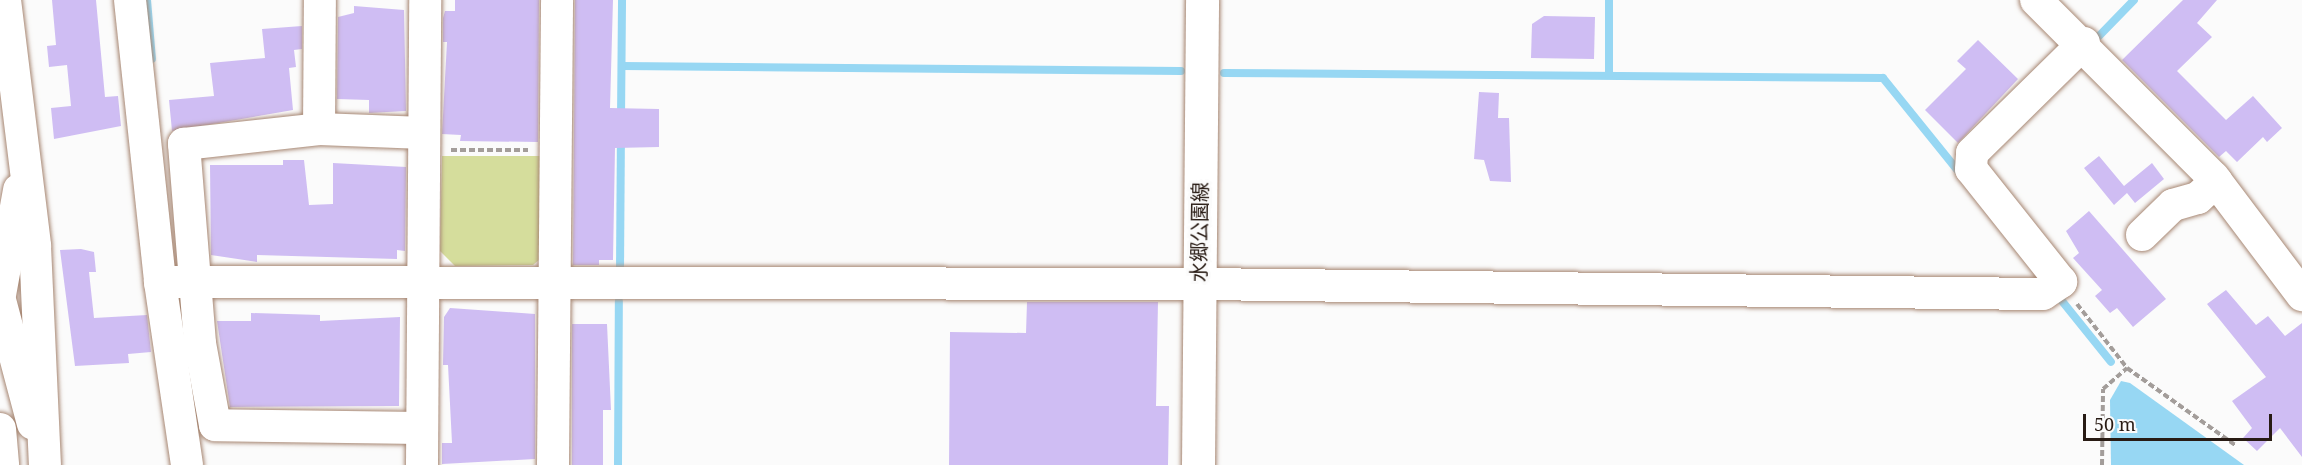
<!DOCTYPE html>
<html>
<head>
<meta charset="utf-8">
<style>
	body { margin:0 }
	#map { position:relative; width:2302px; height:465px; overflow:hidden; background:#fbfbfb; font-family:"Noto Serif","Noto Sans JP",serif }
	div>[style] { position:absolute }
	[style*='--x'] { left:calc(var(--x)*1px); top:calc(var(--y)*1px); width:calc(var(--w)*1px); rotate:calc(var(--a)*1deg) }
	.green>* { inset:0; background:#d5dd9c }
	.water>* { inset:0; background:#97d7f3 }
	.stream>* { height:8px; margin:-4px; padding:0 4px; transform-origin:4px; border-radius:4px; background:#97d7f3 }
	.building>* { inset:0; background:#cfbdf3 }
	.path>* { height:4px; margin-top:-2px; transform-origin:0; background:repeating-linear-gradient(90deg,#a39d9a 0 6px,transparent 0 9px) }
	.roads { filter:drop-shadow(0 0 2px #a78773) drop-shadow(0 0 2px #a78773) }
	.minor>* { height:32px; margin:-16px; padding:0 16px; transform-origin:16px; border-radius:16px; background:#fff }
	.major>* { height:33px; margin:-16.5px; padding:0 16.5px; transform-origin:16.5px; border-radius:16.5px; background:#fff }
	span { translate:-50% -50%; white-space:nowrap; text-align:center; line-height:1.15; -webkit-text-stroke:6px #fbfbfb; paint-order:stroke }
	.street-label { font-size:20px; color:#281b14 }
	.scale { position:absolute; left:2083px; top:414px; width:189px; height:27px; box-sizing:border-box; border:3px solid #281b14; border-top:0; padding-left:8px; font-size:18px; line-height:21px; white-space:nowrap; color:#281b14; -webkit-text-stroke:4px #fbfbfb; paint-order:stroke }
</style>
</head>
<body>
<div id="map">
	<div class="green">
		<div style="clip-path:polygon(442px 156px,546px 156px,546px 254px,533px 265px,455px 266px,440px 251px)"></div>
	</div>
	<div class="water">
		<div style="clip-path:polygon(2121px 381px,2130px 383px,2244px 465px,2111px 465px,2110px 400px)"></div>
	</div>
	<div class="stream">
		<div style="--x:147;--y:0;--w:59;--a:85.2"></div>
		<div style="--x:2099;--y:36;--w:50;--a:-45.8"></div>
		<div style="--x:622;--y:66;--w:559;--a:0.51"></div>
		<div style="--x:1224;--y:73;--w:659;--a:0.43"></div>
		<div style="--x:1883;--y:78;--w:126;--a:51.1"></div>
		<div style="--x:1609;--y:75;--w:75;--a:-90"></div>
		<div style="--x:621;--y:118;--w:118;--a:-89.5"></div>
		<div style="--x:620;--y:271;--w:132;--a:-89.6"></div>
		<div style="--x:2062;--y:301;--w:78;--a:51.2"></div>
		<div style="--x:618;--y:465;--w:164;--a:-89.7"></div>
	</div>
	<div class="building">
		<div style="clip-path:polygon(52px 0,96px 0,105px 97px,118px 96px,121px 126px,54px 139px,51px 108px,71px 106px,67px 65px,49px 67px,47px 46px,56px 45px)"></div>
		<div style="clip-path:polygon(455px 0,539px 0,538px 142px,460px 141px,461px 135px,442px 134px,447px 42px,443px 42px,443px 18px,445px 11px,455px 11px)"></div>
		<div style="clip-path:polygon(575px 0,613px 0,610px 108px,659px 109px,659px 147px,615px 148px,613px 260px,599px 260px,599px 265px,573px 265px)"></div>
		<div style="clip-path:polygon(2183px 0,2217px 0,2197px 23px,2212px 37px,2177px 71px,2226px 120px,2253px 96px,2282px 128px,2267px 142px,2263px 137px,2237px 162px,2226px 151px,2219px 157px,2122px 60px)"></div>
		<div style="clip-path:polygon(354px 6px,404px 10px,406px 111px,369px 113px,369px 100px,337px 99px,338px 17px,354px 13px)"></div>
		<div style="clip-path:polygon(1544px 16px,1595px 17px,1594px 59px,1531px 58px,1532px 24px)"></div>
		<div style="clip-path:polygon(302px 26px,302px 49px,294px 50px,296px 67px,289px 68px,293px 110px,172px 131px,169px 100px,214px 96px,210px 63px,265px 58px,262px 29px)"></div>
		<div style="clip-path:polygon(1978px 40px,2018px 79px,1958px 143px,1925px 110px,1966px 69px,1957px 61px)"></div>
		<div style="clip-path:polygon(1479px 92px,1499px 93px,1498px 118px,1509px 118px,1511px 182px,1490px 181px,1484px 160px,1474px 159px)"></div>
		<div style="clip-path:polygon(2099px 156px,2124px 186px,2152px 163px,2164px 179px,2135px 203px,2127px 193px,2114px 205px,2084px 168px)"></div>
		<div style="clip-path:polygon(283px 160px,304px 160px,309px 205px,333px 204px,333px 163px,406px 167px,405px 251px,397px 250px,397px 259px,257px 255px,257px 262px,211px 255px,210px 165px,283px 165px)"></div>
		<div style="clip-path:polygon(2089px 211px,2166px 299px,2133px 327px,2117px 308px,2110px 313px,2095px 296px,2102px 290px,2073px 258px,2079px 253px,2066px 231px)"></div>
		<div style="clip-path:polygon(81px 249px,94px 252px,96px 272px,89px 272px,94px 318px,147px 315px,151px 352px,128px 354px,129px 363px,75px 366px,60px 250px)"></div>
		<div style="clip-path:polygon(2226px 290px,2256px 325px,2268px 316px,2285px 336px,2302px 323px,2302px 457px,2280px 428px,2257px 451px,2243px 438px,2252px 428px,2232px 401px,2266px 377px,2207px 304px)"></div>
		<div style="clip-path:polygon(1027px 302px,1158px 302px,1156px 406px,1169px 406px,1168px 465px,949px 465px,950px 332px,1026px 333px)"></div>
		<div style="clip-path:polygon(450px 308px,535px 314px,535px 459px,442px 464px,442px 443px,452px 443px,448px 365px,443px 365px,444px 317px)"></div>
		<div style="clip-path:polygon(251px 313px,320px 315px,320px 321px,400px 317px,399px 406px,230px 407px,217px 321px,251px 321px)"></div>
		<div style="clip-path:polygon(572px 324px,607px 324px,611px 410px,603px 410px,603px 465px,572px 465px)"></div>
	</div>
	<div class="path">
		<div style="--x:451;--y:150;--w:77;--a:0"></div>
		<div style="--x:2077;--y:304;--w:81;--a:52"></div>
		<div style="--x:2127;--y:368;--w:133;--a:35.5"></div>
		<div style="--x:2102;--y:465;--w:76;--a:-89.2"></div>
		<div style="--x:2103;--y:389;--w:32;--a:-41"></div>
	</div>
	<div class="roads">
		<div class="minor">
			<div style="--x:5;--y:0;--w:248;--a:83"></div>
			<div style="--x:35;--y:246;--w:219;--a:87.4"></div>
			<div style="--x:130;--y:0;--w:284;--a:83.9"></div>
			<div style="--x:160;--y:282;--w:185;--a:81.6"></div>
			<div style="--x:2036;--y:0;--w:250;--a:45"></div>
			<div style="--x:2213;--y:177;--w:148;--a:53"></div>
			<div style="--x:319;--y:129;--w:129;--a:-89.6"></div>
			<div style="--x:2142;--y:235;--w:43;--a:-44.1"></div>
			<div style="--x:2173;--y:205;--w:26;--a:-16"></div>
			<div style="--x:2198;--y:198;--w:25;--a:-43"></div>
			<div style="--x:160;--y:282;--w:1038;--a:0.11"></div>
			<div style="--x:1198;--y:284;--w:845;--a:0.68"></div>
			<div style="--x:2043;--y:294;--w:22;--a:-34"></div>
			<div style="--x:2061;--y:282;--w:144;--a:-128.5"></div>
			<div style="--x:1971;--y:169;--w:16;--a:-86"></div>
			<div style="--x:1972;--y:153;--w:157;--a:-44.5"></div>
			<div style="--x:0;--y:295;--w:107;--a:-79.7"></div>
			<div style="--x:0;--y:300;--w:128;--a:75.1"></div>
			<div style="--x:422;--y:428;--w:207;--a:-179.2"></div>
			<div style="--x:215;--y:425;--w:83;--a:-100.4"></div>
			<div style="--x:200;--y:343;--w:200;--a:-94.6"></div>
			<div style="--x:184;--y:144;--w:136;--a:-6.3"></div>
			<div style="--x:319;--y:129;--w:105;--a:2.2"></div>
			<div style="--x:0;--y:429;--w:36;--a:85"></div>
			<div style="--x:422;--y:465;--w:465;--a:-89.6"></div>
			<div style="--x:553;--y:465;--w:465;--a:-89.5"></div>
		</div>
		<div class="major">
			<div style="--x:1198;--y:465;--w:465;--a:-89.5"></div>
		</div>
	</div>
	<div class="street-label">
		<span style="left:1199px;top:232px;rotate:-89deg">水郷公園線</span>
	</div>
	<div class="scale">50 m</div>
</div>
</body>
</html>
